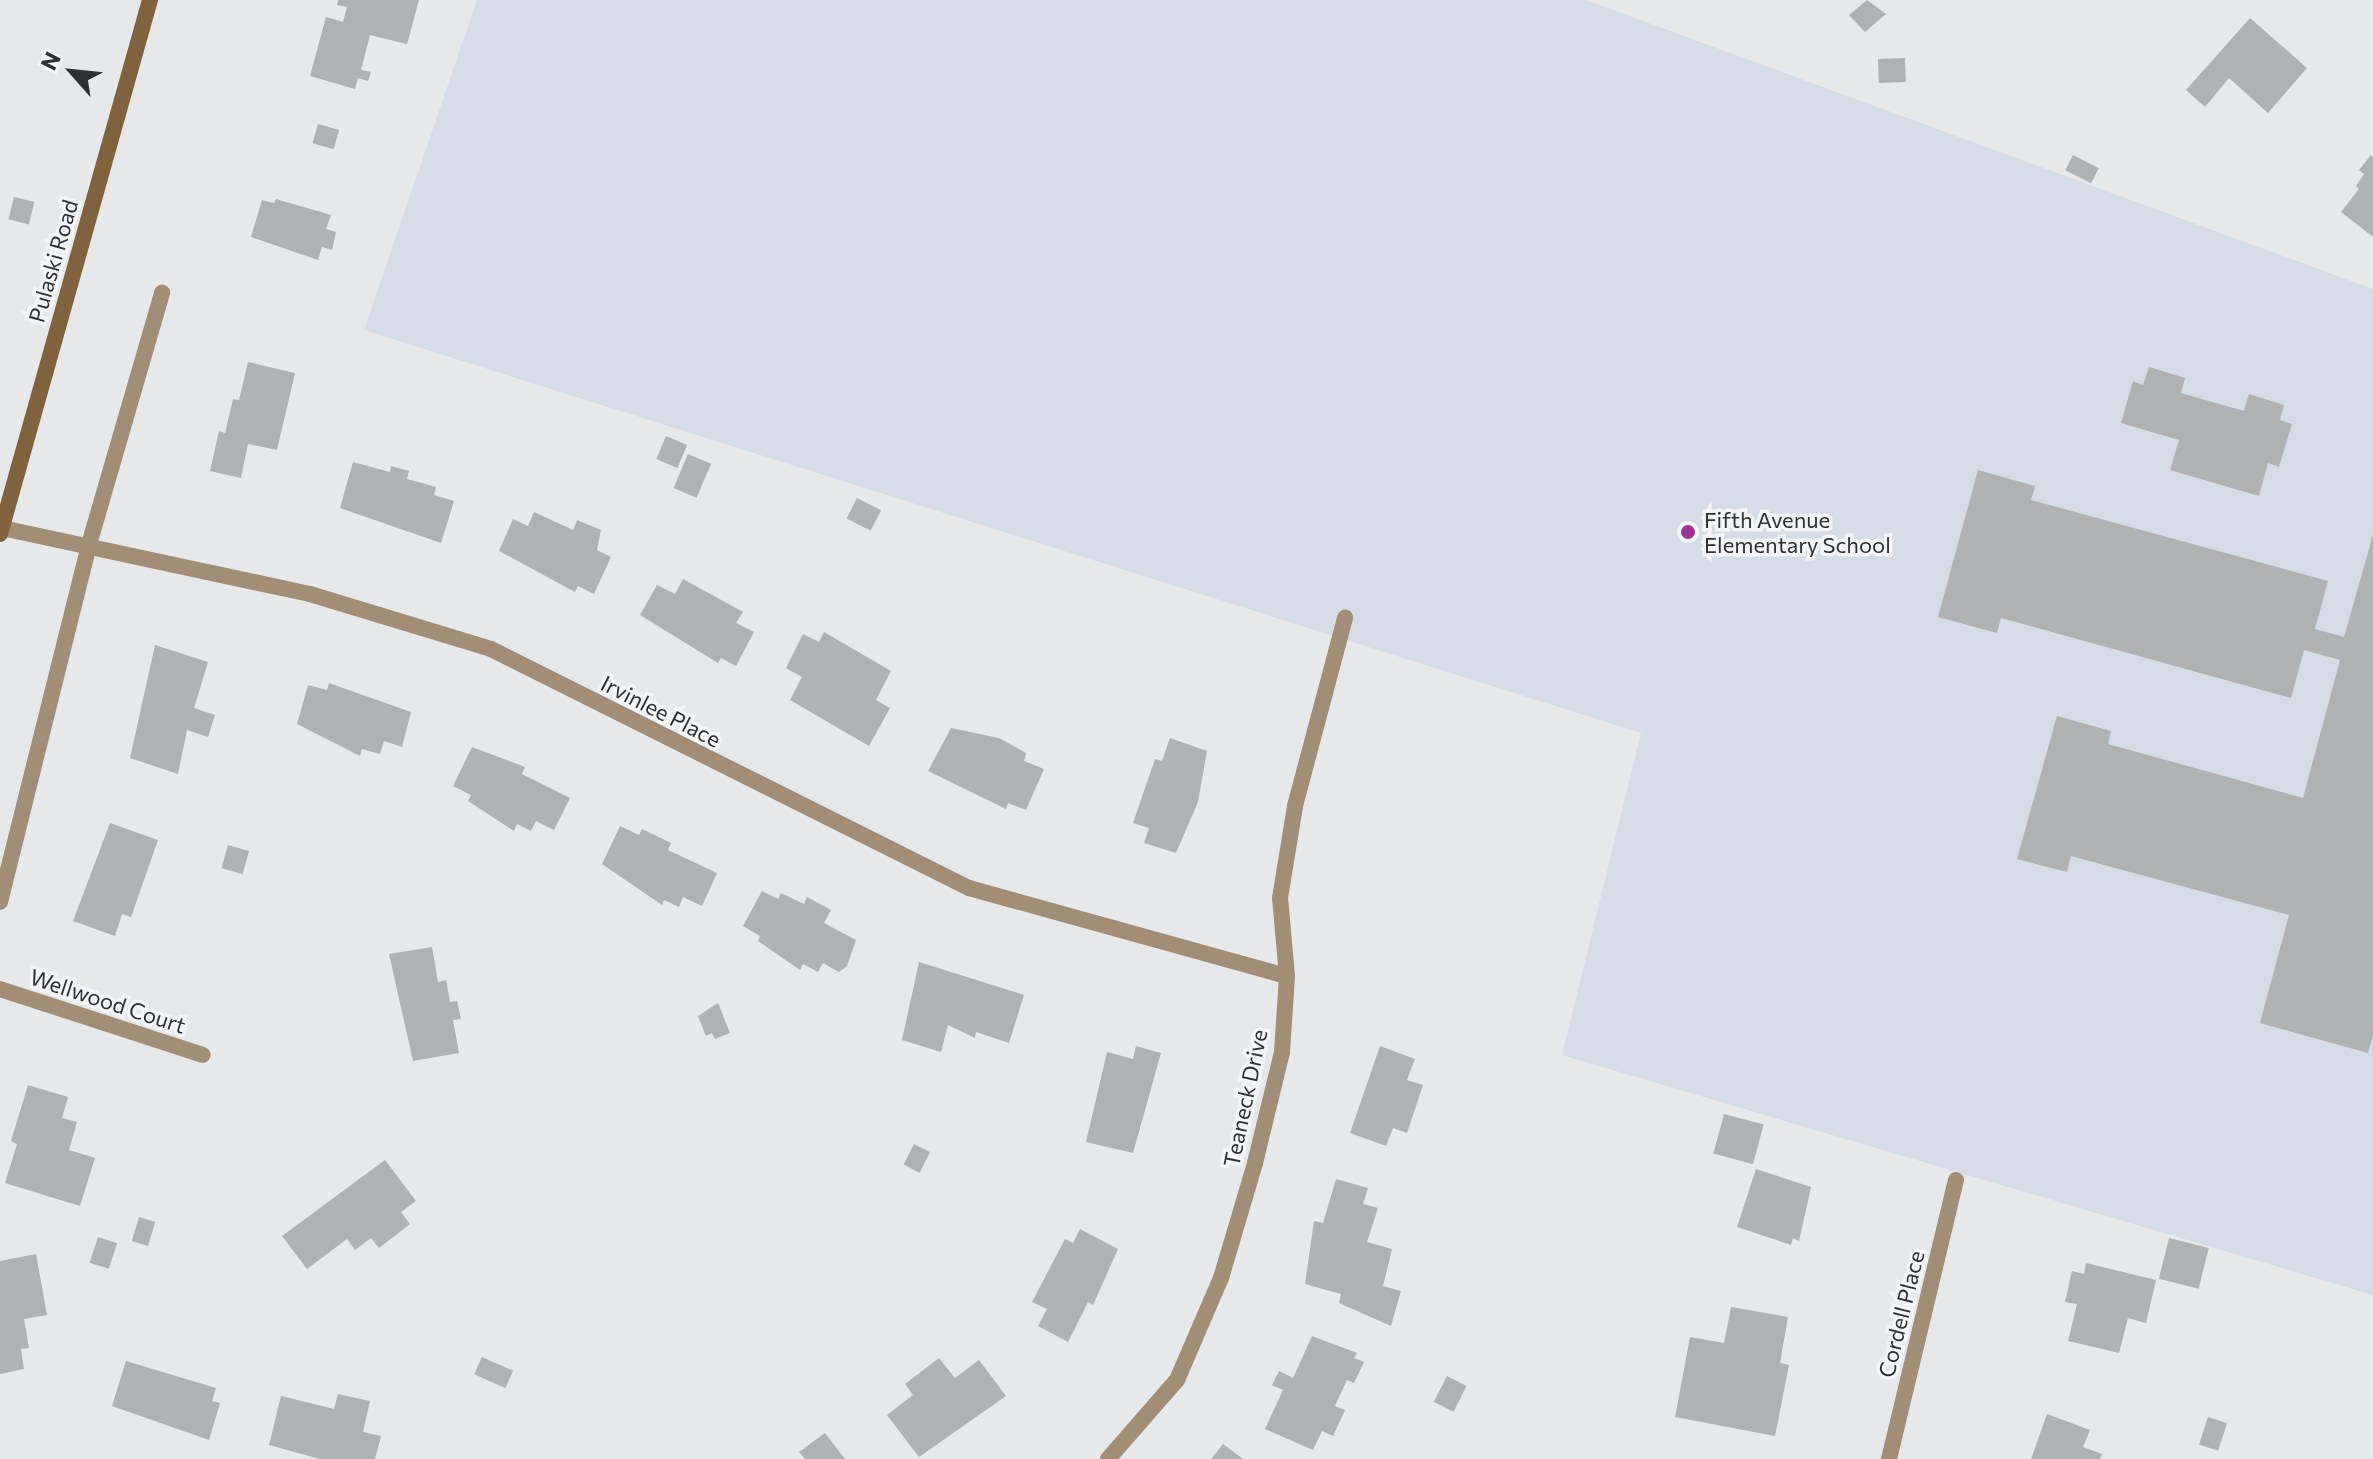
<!DOCTYPE html>
<html>
<head>
<meta charset="utf-8">
<style>
	body { margin:0 }
	#map { position:relative; width:2373px; height:1459px; overflow:hidden; background:#e6e8ea; font-family:Commissioner,sans-serif }
	div>[style] { position:absolute }
	[style*='--x'] { left:calc(var(--x)*1px); top:calc(var(--y)*1px); width:calc(var(--w)*1px); rotate:calc(var(--a)*1deg) }
	.built>* { inset:0; background:#d6dce5 }
	.building>* { inset:0; background:#afb1b3; transform-origin:0 0 }
	.street>* { height:16px; margin:-8px; padding:0 8px; transform-origin:8px; border-radius:8px; background:#a28d76 }
	.secondary>* { height:16px; margin:-8px; padding:0 8px; transform-origin:8px; border-radius:8px; background:#80623f }
	.dots>* { width:22px; height:22px; translate:-50% -50%; box-sizing:border-box; border:4px solid #f3f5f8; border-radius:50% }
	span { translate:-50% -50%; white-space:nowrap; text-align:center; line-height:1.15; -webkit-text-stroke:7px #f3f5f8; paint-order:stroke }
	.street-label { font-size:22px; color:#2f3031 }
	.poi-label { font-size:22px; color:#2f3031 }
	.left { translate:0 -50%; text-align:left }
	.north { position:absolute; left:32px; top:32px; width:80px; height:80px; -webkit-text-stroke:6px #f3f5f8; paint-order:stroke; rotate:297deg; font-size:22px; font-weight:700; line-height:32px; text-align:center; color:#2f3031 }
	.north::after { content:''; display:block; margin:auto; width:28px; height:36px; background:#2f3031; clip-path:polygon(50% 0,100% 100%,50% 72%,0 100%) }
</style>
</head>
<body>
<div id="map">
	<div class="built">
		<div style="clip-path:polygon(477px 0,1586px 0,2373px 289px,2373px 1295px,1562px 1055px,1641px 733px,364px 330px)"></div>
	</div>
	<div class="building">
		<div style="clip-path:polygon(338px 0,419px 0,407px 44px,370px 35px,361px 70px,371px 72px,368px 81px,358px 78px,355px 89px,310px 76px,326px 17px,343px 22px,347px 7px,337px 5px)"></div>
		<div style="clip-path:polygon(1867px 0,1886px 14px,1865px 32px,1849px 15px)"></div>
		<div style="clip-path:polygon(2250px 18px,2307px 68px,2268px 113px,2229px 78px,2205px 107px,2186px 90px)"></div>
		<div style="left:1905px;top:58px;width:24px;height:27px;rotate:88deg"></div>
		<div style="left:318px;top:124px;width:22px;height:20px;rotate:16deg"></div>
		<div style="left:2073px;top:155px;width:29px;height:17px;rotate:27deg"></div>
		<div style="clip-path:polygon(2371px 155px,2373px 157px,2373px 237px,2341px 212px,2359px 189px,2356px 186px,2364px 174px,2359px 170px)"></div>
		<div style="left:14px;top:197px;width:21px;height:23px;rotate:14deg"></div>
		<div style="clip-path:polygon(276px 199px,331px 215px,326px 229px,336px 232px,332px 250px,322px 247px,318px 260px,251px 237px,262px 200px,274px 203px)"></div>
		<div style="clip-path:polygon(248px 362px,295px 373px,277px 450px,248px 444px,241px 478px,210px 471px,219px 431px,225px 433px,233px 399px,239px 400px)"></div>
		<div style="clip-path:polygon(2149px 367px,2185px 378px,2181px 393px,2244px 411px,2249px 394px,2284px 405px,2280px 420px,2292px 424px,2279px 467px,2268px 463px,2259px 496px,2170px 470px,2179px 440px,2121px 423px,2133px 381px,2143px 385px)"></div>
		<div style="left:666px;top:436px;width:23px;height:25px;rotate:23deg"></div>
		<div style="left:688px;top:454px;width:25px;height:37px;rotate:23deg"></div>
		<div style="clip-path:polygon(353px 462px,390px 472px,391px 466px,409px 471px,407px 479px,436px 487px,434px 495px,454px 501px,441px 543px,340px 508px)"></div>
		<div style="clip-path:polygon(1978px 470px,2035px 486px,2031px 500px,2328px 581px,2315px 629px,2344px 637px,2373px 535px,2373px 1035px,2368px 1053px,2260px 1023px,2289px 915px,2071px 856px,2067px 872px,2017px 859px,2057px 716px,2111px 731px,2108px 744px,2303px 798px,2340px 660px,2304px 650px,2291px 698px,2001px 618px,1997px 633px,1938px 617px)"></div>
		<div style="left:857px;top:498px;width:27px;height:23px;rotate:27deg"></div>
		<div style="clip-path:polygon(534px 512px,573px 530px,577px 520px,601px 530px,597px 550px,611px 557px,594px 594px,578px 586px,575px 592px,499px 551px,513px 519px,528px 526px)"></div>
		<div style="clip-path:polygon(683px 579px,743px 612px,736px 623px,754px 632px,736px 666px,721px 658px,718px 663px,640px 615px,657px 585px,675px 594px)"></div>
		<div style="clip-path:polygon(824px 632px,891px 671px,876px 700px,890px 708px,869px 746px,790px 700px,802px 677px,786px 668px,803px 634px,819px 642px)"></div>
		<div style="clip-path:polygon(155px 645px,208px 662px,194px 708px,215px 715px,208px 737px,187px 730px,178px 774px,130px 758px)"></div>
		<div style="clip-path:polygon(329px 683px,411px 712px,402px 747px,384px 741px,380px 754px,362px 749px,360px 756px,297px 724px,308px 685px,327px 690px)"></div>
		<div style="clip-path:polygon(951px 728px,999px 738px,1026px 753px,1024px 761px,1044px 769px,1026px 810px,1008px 803px,1006px 809px,928px 771px)"></div>
		<div style="clip-path:polygon(1170px 738px,1207px 751px,1198px 802px,1176px 853px,1144px 843px,1149px 828px,1133px 823px,1155px 759px,1162px 761px)"></div>
		<div style="clip-path:polygon(472px 747px,525px 767px,522px 774px,570px 798px,554px 830px,536px 821px,531px 831px,517px 824px,514px 831px,468px 801px,471px 795px,453px 786px)"></div>
		<div style="clip-path:polygon(110px 823px,158px 840px,131px 917px,122px 914px,115px 936px,73px 921px)"></div>
		<div style="clip-path:polygon(620px 826px,639px 835px,642px 829px,671px 843px,668px 850px,717px 873px,702px 906px,683px 897px,679px 907px,664px 900px,662px 905px,602px 864px)"></div>
		<div style="left:228px;top:845px;width:22px;height:24px;rotate:16deg"></div>
		<div style="clip-path:polygon(762px 891px,778px 899px,781px 893px,804px 904px,807px 897px,831px 910px,824px 923px,856px 940px,847px 966px,839px 972px,823px 963px,818px 972px,803px 964px,800px 970px,758px 941px,760px 936px,743px 926px)"></div>
		<div style="clip-path:polygon(432px 947px,438px 982px,446px 980px,450px 1002px,457px 1001px,461px 1019px,453px 1020px,459px 1053px,413px 1061px,389px 954px)"></div>
		<div style="clip-path:polygon(919px 962px,1024px 995px,1009px 1043px,976px 1032px,975px 1038px,948px 1025px,941px 1052px,902px 1040px)"></div>
		<div style="clip-path:polygon(718px 1003px,730px 1033px,715px 1039px,712px 1033px,706px 1036px,698px 1016px)"></div>
		<div style="clip-path:polygon(1136px 1046px,1161px 1053px,1133px 1153px,1086px 1142px,1107px 1052px,1133px 1059px)"></div>
		<div style="clip-path:polygon(1380px 1046px,1415px 1059px,1407px 1080px,1423px 1085px,1407px 1133px,1393px 1128px,1386px 1146px,1350px 1133px)"></div>
		<div style="clip-path:polygon(28px 1085px,68px 1097px,62px 1118px,77px 1122px,69px 1150px,95px 1158px,80px 1206px,5px 1183px,17px 1144px,11px 1141px)"></div>
		<div style="left:1724px;top:1114px;width:41px;height:41px;rotate:15deg"></div>
		<div style="left:914px;top:1144px;width:18px;height:23px;rotate:27deg"></div>
		<div style="clip-path:polygon(385px 1160px,416px 1201px,401px 1212px,410px 1224px,379px 1248px,371px 1238px,355px 1250px,347px 1239px,307px 1269px,282px 1236px)"></div>
		<div style="clip-path:polygon(1756px 1169px,1811px 1187px,1799px 1241px,1793px 1238px,1791px 1245px,1737px 1227px)"></div>
		<div style="clip-path:polygon(1336px 1179px,1368px 1188px,1363px 1204px,1378px 1208px,1367px 1242px,1392px 1249px,1383px 1286px,1401px 1291px,1391px 1326px,1339px 1303px,1341px 1294px,1305px 1284px,1314px 1221px,1323px 1223px)"></div>
		<div style="left:139px;top:1217px;width:17px;height:25px;rotate:17deg"></div>
		<div style="clip-path:polygon(1080px 1229px,1118px 1249px,1093px 1305px,1088px 1302px,1068px 1342px,1038px 1326px,1047px 1309px,1032px 1302px,1065px 1239px,1073px 1243px)"></div>
		<div style="left:98px;top:1237px;width:20px;height:27px;rotate:18deg"></div>
		<div style="left:2169px;top:1238px;width:41px;height:42px;rotate:14deg"></div>
		<div style="clip-path:polygon(36px 1254px,47px 1315px,24px 1319px,29px 1348px,21px 1349px,24px 1369px,0 1374px,0 1261px)"></div>
		<div style="clip-path:polygon(2086px 1263px,2156px 1280px,2146px 1323px,2128px 1318px,2119px 1353px,2068px 1341px,2077px 1304px,2065px 1302px,2072px 1271px,2084px 1274px)"></div>
		<div style="clip-path:polygon(1731px 1307px,1788px 1317px,1780px 1363px,1789px 1365px,1775px 1436px,1675px 1417px,1690px 1337px,1724px 1343px)"></div>
		<div style="clip-path:polygon(1312px 1336px,1357px 1353px,1354px 1358px,1364px 1362px,1354px 1383px,1347px 1380px,1335px 1406px,1345px 1410px,1333px 1436px,1322px 1431px,1313px 1450px,1265px 1429px,1283px 1390px,1272px 1385px,1279px 1371px,1293px 1378px)"></div>
		<div style="left:482px;top:1357px;width:34px;height:19px;rotate:24deg"></div>
		<div style="clip-path:polygon(939px 1358px,955px 1378px,979px 1360px,1006px 1396px,919px 1457px,887px 1415px,913px 1395px,905px 1384px)"></div>
		<div style="clip-path:polygon(126px 1361px,216px 1388px,212px 1401px,220px 1403px,209px 1440px,112px 1406px)"></div>
		<div style="left:1447px;top:1376px;width:22px;height:29px;rotate:27deg"></div>
		<div style="clip-path:polygon(338px 1394px,370px 1401px,363px 1432px,381px 1436px,375px 1459px,320px 1459px,269px 1445px,281px 1396px,334px 1409px)"></div>
		<div style="clip-path:polygon(2047px 1414px,2090px 1430px,2083px 1447px,2102px 1454px,2100px 1459px,2031px 1459px)"></div>
		<div style="left:2208px;top:1417px;width:20px;height:29px;rotate:18deg"></div>
		<div style="clip-path:polygon(825px 1433px,845px 1459px,805px 1459px,799px 1452px)"></div>
		<div style="clip-path:polygon(1223px 1444px,1243px 1459px,1211px 1459px)"></div>
	</div>
	<div class="street">
		<div style="--x:2;--y:528;--w:315;--a:12.1"></div>
		<div style="--x:310;--y:594;--w:189;--a:16.9"></div>
		<div style="--x:491;--y:649;--w:534;--a:26.57"></div>
		<div style="--x:969;--y:888;--w:330;--a:15.5"></div>
		<div style="--x:0;--y:902;--w:365;--a:-76"></div>
		<div style="--x:88;--y:548;--w:266;--a:-73.8"></div>
		<div style="--x:0;--y:989;--w:213;--a:18"></div>
		<div style="--x:1108;--y:1459;--w:105;--a:-48.9"></div>
		<div style="--x:1177;--y:1380;--w:111;--a:-66.7"></div>
		<div style="--x:1221;--y:1278;--w:120;--a:-73.5"></div>
		<div style="--x:1255;--y:1163;--w:114;--a:-76.3"></div>
		<div style="--x:1282;--y:1052;--w:76;--a:-86.2"></div>
		<div style="--x:1287;--y:976;--w:78;--a:-95.1"></div>
		<div style="--x:1280;--y:898;--w:93;--a:-80.7"></div>
		<div style="--x:1295;--y:806;--w:195;--a:-75.1"></div>
		<div style="--x:1889;--y:1459;--w:287;--a:-76.5"></div>
	</div>
	<div class="secondary">
		<div style="--x:0;--y:534;--w:555;--a:-74.31"></div>
	</div>
	<div class="dots">
		<div style="left:1688px;top:532px;background:#9e3496"></div>
	</div>
	<div class="street-label">
		<span style="left:53px;top:261px;rotate:-74deg">Pulaski Road</span>
		<span style="left:661px;top:711px;rotate:27deg">Irvinlee Place</span>
		<span style="left:108px;top:1001px;rotate:18deg">Wellwood Court</span>
		<span style="left:1245px;top:1098px;rotate:-78deg">Teaneck Drive</span>
		<span style="left:1901px;top:1314px;rotate:-76deg">Cordell Place</span>
	</div>
	<div class="poi-label">
		<span class="left" style="left:1704px;top:532px">Fifth Avenue<br>Elementary School</span>
	</div>
	<div class="north">N</div>
</div>
</body>
</html>
